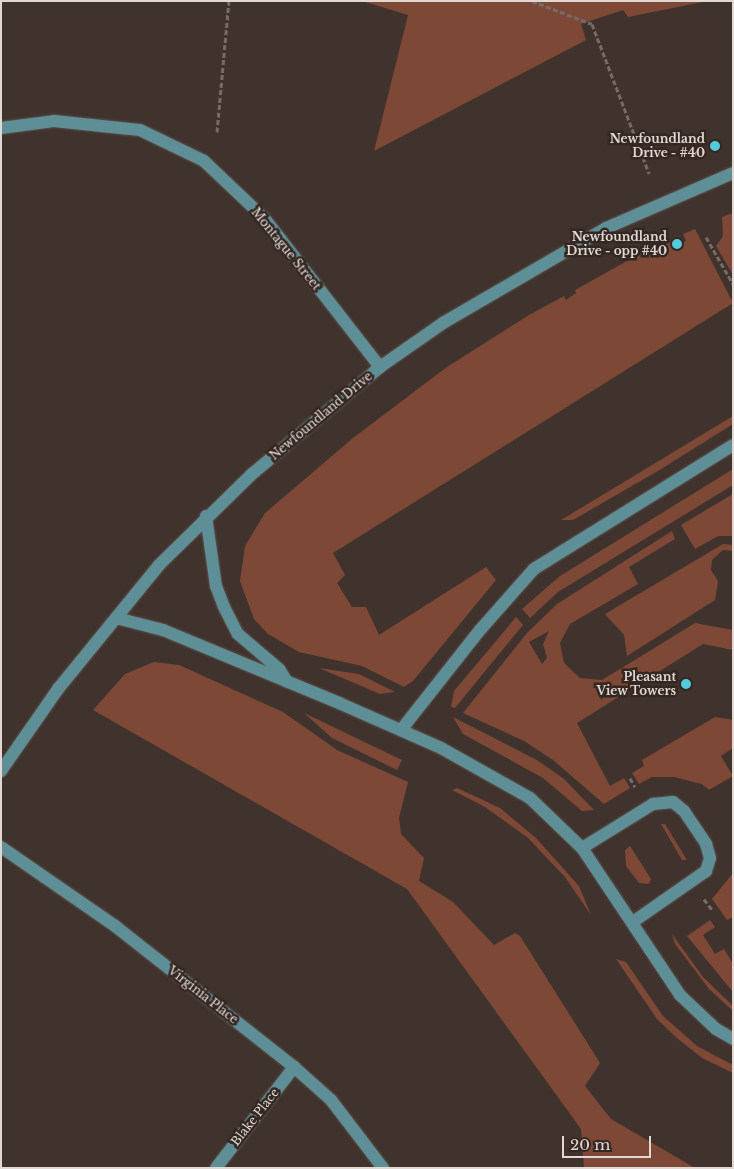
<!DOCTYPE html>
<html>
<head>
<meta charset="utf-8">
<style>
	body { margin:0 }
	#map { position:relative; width:734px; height:1169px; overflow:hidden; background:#40322d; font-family:"Libre Baskerville",serif }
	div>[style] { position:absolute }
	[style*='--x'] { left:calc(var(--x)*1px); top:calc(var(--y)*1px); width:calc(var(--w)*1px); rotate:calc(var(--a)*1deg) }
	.green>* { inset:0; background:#7d4936 }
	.path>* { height:3px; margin-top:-1.5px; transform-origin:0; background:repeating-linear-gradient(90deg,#776b66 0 5px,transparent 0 7.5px) }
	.roads { filter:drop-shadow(0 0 1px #5d504b) drop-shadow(0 0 1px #5d504b) }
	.minor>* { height:12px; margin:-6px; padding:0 6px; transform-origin:6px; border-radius:6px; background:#5e8f97 }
	.dots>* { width:14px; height:14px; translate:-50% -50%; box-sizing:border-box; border:2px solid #352823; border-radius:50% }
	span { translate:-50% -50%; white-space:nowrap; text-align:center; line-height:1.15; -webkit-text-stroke:5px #352823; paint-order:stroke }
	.poi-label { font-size:12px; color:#e1d8d4; font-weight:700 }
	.right { translate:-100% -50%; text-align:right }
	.street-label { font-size:12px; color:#e1d8d4 }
	.frame { position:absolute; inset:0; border:2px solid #e1d8d4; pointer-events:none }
	.scale { position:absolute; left:562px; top:1136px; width:89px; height:22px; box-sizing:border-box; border:2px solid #e1d8d4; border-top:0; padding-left:6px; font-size:15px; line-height:18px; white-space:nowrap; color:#e1d8d4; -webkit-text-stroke:4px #352823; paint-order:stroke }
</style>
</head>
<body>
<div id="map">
	<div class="green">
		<div style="clip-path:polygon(362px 1px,708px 1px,628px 17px,623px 10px,581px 24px,586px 40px,374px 151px,408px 15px)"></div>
		<div style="clip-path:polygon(733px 213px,733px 275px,716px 246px,723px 236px,722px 217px)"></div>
		<div style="clip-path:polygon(695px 229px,733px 303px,333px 553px,345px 575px,337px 583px,352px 607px,366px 607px,379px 635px,486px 567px,496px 580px,413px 681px,404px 687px,362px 666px,299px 652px,268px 634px,254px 619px,240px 581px,245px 546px,265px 513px,353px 438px,447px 367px,529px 315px,564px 296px,566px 300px,576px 293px,575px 290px,636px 256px,669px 241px,673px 248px,686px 241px,683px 234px)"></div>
		<div style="clip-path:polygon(733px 416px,733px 424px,658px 471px,573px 520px,561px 520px)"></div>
		<div style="clip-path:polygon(733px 469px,733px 485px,558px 592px,530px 618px,522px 609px,560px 576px)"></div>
		<div style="clip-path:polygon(733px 494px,733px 536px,718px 536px,695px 549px,681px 525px)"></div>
		<div style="clip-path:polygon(evenodd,672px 531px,675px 539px,629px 567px,638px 584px,570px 624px,560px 643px,564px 663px,580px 678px,602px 680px,695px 623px,733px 630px,733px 650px,703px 644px,577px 723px,610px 786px,624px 778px,630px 788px,604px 804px,553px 760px,524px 741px,463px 713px,527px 633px,557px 604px,672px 531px,549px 631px,543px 644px,547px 658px,542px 664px,529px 642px,549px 631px)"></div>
		<div style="clip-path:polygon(723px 544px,733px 545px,733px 551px,723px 550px,712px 560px,711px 570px,718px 581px,715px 600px,627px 656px,624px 635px,605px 614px)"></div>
		<div style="clip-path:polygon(516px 617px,523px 625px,455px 708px,451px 707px,454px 691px)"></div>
		<div style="clip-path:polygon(154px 662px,179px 665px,283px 712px,337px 750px,408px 782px,399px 818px,401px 834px,424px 858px,419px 881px,453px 902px,494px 945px,515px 933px,520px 936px,600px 1063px,585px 1086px,611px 1119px,695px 1168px,584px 1168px,581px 1129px,407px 889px,93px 710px,125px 674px)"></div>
		<div style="clip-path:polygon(319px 668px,359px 674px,395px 692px,380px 694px)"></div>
		<div style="clip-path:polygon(304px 713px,402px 760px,397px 770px,332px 738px)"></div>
		<div style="clip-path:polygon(453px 717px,537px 760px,564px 779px,594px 810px,582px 811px,543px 778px,463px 734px)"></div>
		<div style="clip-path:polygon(715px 717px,733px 720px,733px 748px,721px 756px,733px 776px,709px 790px,702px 784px,674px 777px,652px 777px,639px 784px,632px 773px,644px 766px,642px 760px)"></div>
		<div style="clip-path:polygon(457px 788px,500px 808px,536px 838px,579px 886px,591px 915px,565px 877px,528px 838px,485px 807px,452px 790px)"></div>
		<div style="clip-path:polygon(661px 824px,665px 824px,687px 860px,682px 860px)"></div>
		<div style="clip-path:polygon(630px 846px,651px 879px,649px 884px,639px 883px,626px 866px,625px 850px)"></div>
		<div style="clip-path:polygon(733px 873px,733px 917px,727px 920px,712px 899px)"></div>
		<div style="clip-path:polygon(710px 920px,715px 927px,703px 935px,715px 954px,724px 949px,733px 964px,733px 992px,687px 936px)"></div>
		<div style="clip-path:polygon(672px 934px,703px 977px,733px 1006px,733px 1011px,709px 989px,675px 944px)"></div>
		<div style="clip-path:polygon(616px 959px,626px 962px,663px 1016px,697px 1046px,733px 1065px,733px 1073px,702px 1058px,678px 1039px,657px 1019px)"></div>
	</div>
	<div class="path">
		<div style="--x:532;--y:1;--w:64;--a:21"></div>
		<div style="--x:592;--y:24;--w:160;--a:69.1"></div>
		<div style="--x:217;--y:132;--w:132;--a:-84.8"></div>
		<div style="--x:706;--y:237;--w:54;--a:60.1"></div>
		<div style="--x:630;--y:778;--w:10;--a:61"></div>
		<div style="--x:704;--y:899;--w:15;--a:53"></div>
	</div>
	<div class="roads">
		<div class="minor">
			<div style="--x:1;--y:128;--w:53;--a:-7.5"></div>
			<div style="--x:54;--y:121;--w:86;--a:6"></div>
			<div style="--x:140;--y:130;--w:71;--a:25.8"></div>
			<div style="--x:204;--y:161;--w:83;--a:43.5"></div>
			<div style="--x:264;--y:218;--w:189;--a:52.1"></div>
			<div style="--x:206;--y:516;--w:71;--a:81.9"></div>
			<div style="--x:216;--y:586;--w:22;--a:69"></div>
			<div style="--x:224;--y:607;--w:30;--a:63"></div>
			<div style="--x:238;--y:634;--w:54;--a:40.5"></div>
			<div style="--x:279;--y:669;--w:15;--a:58"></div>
			<div style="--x:116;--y:618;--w:49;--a:14.3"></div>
			<div style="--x:163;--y:630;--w:191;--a:22.5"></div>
			<div style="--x:339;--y:703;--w:111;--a:23.8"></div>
			<div style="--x:441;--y:748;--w:102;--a:29.3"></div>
			<div style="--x:530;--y:798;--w:72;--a:43.9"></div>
			<div style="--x:582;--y:848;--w:177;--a:56.3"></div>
			<div style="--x:680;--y:995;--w:50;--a:43.4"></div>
			<div style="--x:716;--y:1029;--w:20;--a:30"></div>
			<div style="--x:401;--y:730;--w:127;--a:-51.7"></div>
			<div style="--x:480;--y:630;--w:81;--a:-48.5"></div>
			<div style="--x:534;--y:569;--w:234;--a:-31.9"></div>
			<div style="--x:1;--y:771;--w:100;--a:-55.2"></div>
			<div style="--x:58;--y:689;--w:160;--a:-50.8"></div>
			<div style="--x:159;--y:565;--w:130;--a:-44.4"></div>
			<div style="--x:252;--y:474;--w:167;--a:-39.9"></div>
			<div style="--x:380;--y:367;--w:77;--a:-34.9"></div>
			<div style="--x:443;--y:323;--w:189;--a:-30.2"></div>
			<div style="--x:606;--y:228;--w:138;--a:-23.4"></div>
			<div style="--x:1;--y:847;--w:139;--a:34.7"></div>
			<div style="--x:115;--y:926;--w:228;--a:38.2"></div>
			<div style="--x:294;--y:1067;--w:50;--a:41.7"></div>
			<div style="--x:331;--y:1100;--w:86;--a:52.6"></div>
			<div style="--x:582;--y:848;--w:84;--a:-31.8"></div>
			<div style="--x:653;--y:804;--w:20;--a:-6"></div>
			<div style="--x:673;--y:802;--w:14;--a:39"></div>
			<div style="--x:684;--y:811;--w:40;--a:56"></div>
			<div style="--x:706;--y:844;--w:15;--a:74"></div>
			<div style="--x:710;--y:858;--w:14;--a:107"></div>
			<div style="--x:706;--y:871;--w:89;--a:145.1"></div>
			<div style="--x:216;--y:1168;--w:128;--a:-52.3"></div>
		</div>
	</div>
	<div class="dots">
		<div style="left:715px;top:146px;background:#53cbdb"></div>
		<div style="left:677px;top:244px;background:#53cbdb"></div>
		<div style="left:686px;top:684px;background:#53cbdb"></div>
	</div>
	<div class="poi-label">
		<span class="right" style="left:705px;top:146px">Newfoundland<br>Drive - #40</span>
		<span class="right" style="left:667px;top:244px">Newfoundland<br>Drive - opp #40</span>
		<span class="right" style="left:676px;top:684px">Pleasant<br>View Towers</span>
	</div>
	<div class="street-label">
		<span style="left:286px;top:249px;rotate:51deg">Montague Street</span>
		<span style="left:321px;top:416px;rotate:-40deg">Newfoundland Drive</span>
		<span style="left:203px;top:995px;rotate:38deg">Virginia Place</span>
		<span style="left:255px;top:1117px;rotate:-52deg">Blake Place</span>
	</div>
	<div class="frame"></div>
	<div class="scale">20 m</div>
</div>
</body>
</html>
